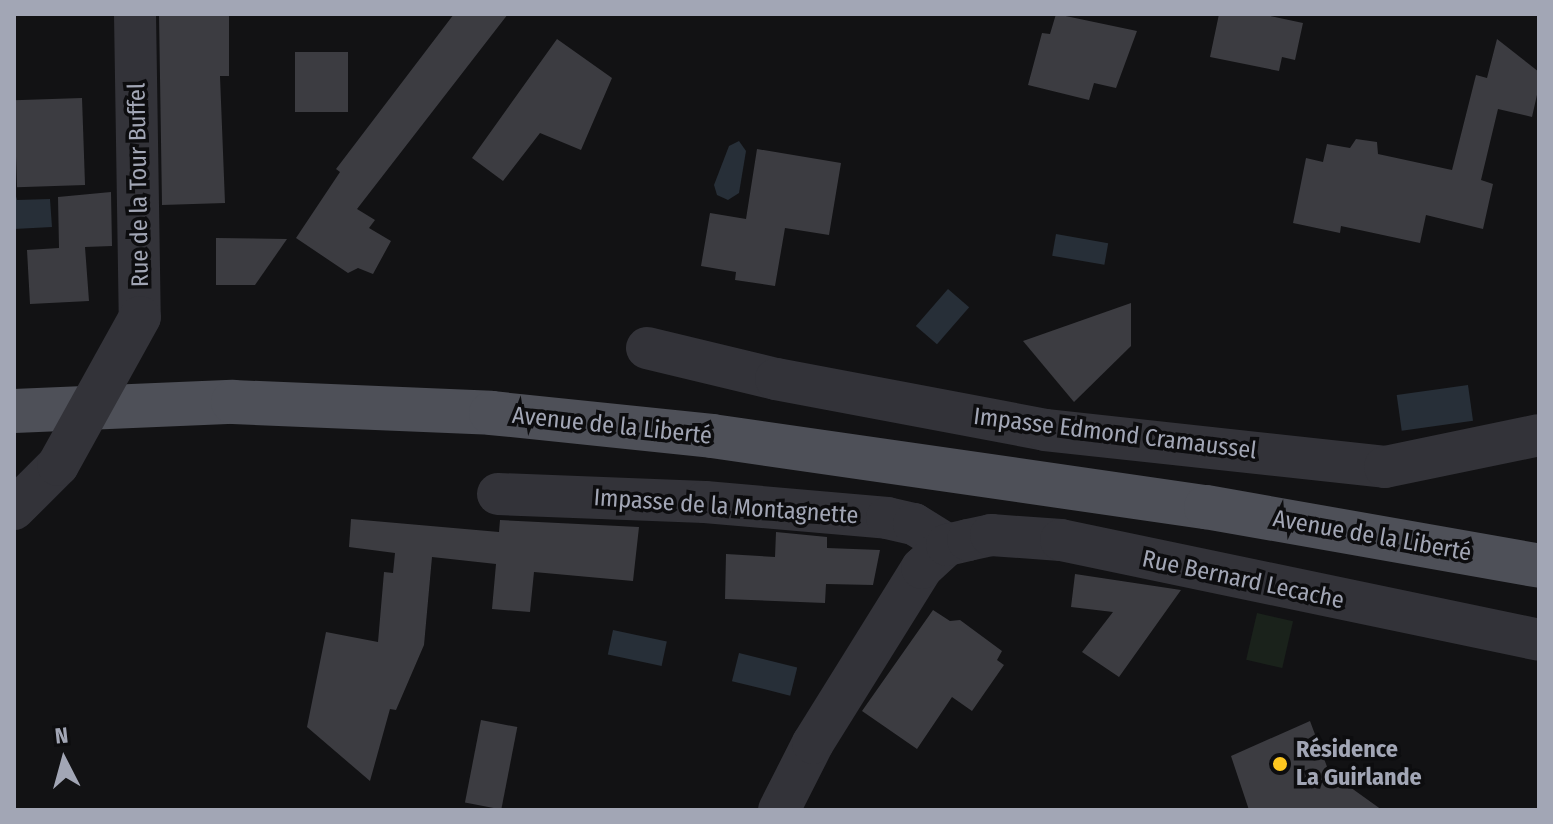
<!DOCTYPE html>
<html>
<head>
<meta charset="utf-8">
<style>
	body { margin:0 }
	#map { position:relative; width:1553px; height:824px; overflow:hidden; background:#121214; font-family:"Fira Sans Condensed",sans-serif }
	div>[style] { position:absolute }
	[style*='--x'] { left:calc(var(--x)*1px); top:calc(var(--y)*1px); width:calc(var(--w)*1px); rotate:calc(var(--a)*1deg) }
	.green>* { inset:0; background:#1a221b; transform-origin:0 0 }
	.water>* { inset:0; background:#272f38; transform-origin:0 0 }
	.building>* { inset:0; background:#3c3c41; transform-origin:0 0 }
	.minor>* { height:42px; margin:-21px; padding:0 21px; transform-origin:21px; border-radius:21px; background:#333339 }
	.primary>* { height:44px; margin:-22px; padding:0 22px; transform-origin:22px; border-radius:22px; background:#4e5058 }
	.minor-bridge>* { height:42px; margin:-21px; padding:0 21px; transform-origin:21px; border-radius:21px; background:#333339 }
	.dots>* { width:22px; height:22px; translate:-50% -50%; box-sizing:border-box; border:4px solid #0d0d0f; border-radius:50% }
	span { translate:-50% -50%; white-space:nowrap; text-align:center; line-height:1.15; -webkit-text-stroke:7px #0d0d0f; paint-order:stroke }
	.street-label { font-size:24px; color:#a2a6b5 }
	.poi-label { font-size:24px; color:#a2a6b5; font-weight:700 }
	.left { translate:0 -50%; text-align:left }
	.frame { position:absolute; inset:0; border:16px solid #a2a6b5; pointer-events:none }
	.north { position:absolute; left:24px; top:720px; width:80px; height:80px; -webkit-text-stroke:6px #0d0d0f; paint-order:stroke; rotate:354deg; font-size:22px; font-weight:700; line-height:32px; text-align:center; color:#a2a6b5 }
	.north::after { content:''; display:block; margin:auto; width:28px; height:36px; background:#a2a6b5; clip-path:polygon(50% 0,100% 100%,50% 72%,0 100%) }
</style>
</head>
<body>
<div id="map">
	<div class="green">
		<div style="left:1257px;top:613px;width:37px;height:48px;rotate:13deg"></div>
	</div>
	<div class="water">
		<div style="clip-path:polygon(739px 141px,746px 151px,739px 193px,728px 200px,717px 195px,714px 185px,729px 146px)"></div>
		<div style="clip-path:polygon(14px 189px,17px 200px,50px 199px,52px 227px,14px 229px)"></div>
		<div style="left:1056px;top:234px;width:53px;height:22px;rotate:10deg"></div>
		<div style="left:948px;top:289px;width:28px;height:49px;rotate:41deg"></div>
		<div style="left:1468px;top:385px;width:36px;height:72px;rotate:82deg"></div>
		<div style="left:613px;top:630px;width:55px;height:25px;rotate:12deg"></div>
		<div style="left:739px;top:653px;width:60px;height:29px;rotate:14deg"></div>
	</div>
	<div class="building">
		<div style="clip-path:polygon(159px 14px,229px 14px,229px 76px,220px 76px,225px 203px,162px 205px)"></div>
		<div style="clip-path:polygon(454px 14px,508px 14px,357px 209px,375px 220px,369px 228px,391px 241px,373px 274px,358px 268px,348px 273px,296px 238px,340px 172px,336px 169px)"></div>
		<div style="clip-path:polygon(1056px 14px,1137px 31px,1116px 88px,1094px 83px,1089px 100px,1028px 85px,1042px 33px,1050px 34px)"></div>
		<div style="clip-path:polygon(1219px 14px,1261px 14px,1303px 23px,1295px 60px,1282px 57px,1279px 71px,1210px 57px)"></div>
		<div style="clip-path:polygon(557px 39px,612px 78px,581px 150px,540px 133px,503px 181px,472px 158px)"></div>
		<div style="clip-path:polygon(1497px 39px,1539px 72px,1539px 86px,1532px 117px,1498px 109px,1481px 180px,1493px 184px,1483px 229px,1426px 215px,1420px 243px,1341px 226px,1340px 233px,1293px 223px,1306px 158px,1323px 162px,1327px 144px,1350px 148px,1356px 139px,1377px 142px,1378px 154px,1452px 170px,1476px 75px,1487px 78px)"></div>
		<div style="left:348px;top:52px;width:60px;height:53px;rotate:90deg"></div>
		<div style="left:82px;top:98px;width:87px;height:68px;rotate:88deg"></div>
		<div style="clip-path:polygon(757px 149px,841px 163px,829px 235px,785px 228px,775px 286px,735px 280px,736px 272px,701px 266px,710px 213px,746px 219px)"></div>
		<div style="clip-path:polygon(111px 192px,112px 246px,85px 247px,89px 301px,30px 304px,27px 250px,59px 248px,58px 197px)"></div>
		<div style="clip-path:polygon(216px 238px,287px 239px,255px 285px,216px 285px)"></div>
		<div style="clip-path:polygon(1131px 303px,1131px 346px,1074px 402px,1023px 341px)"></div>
		<div style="clip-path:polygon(351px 519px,499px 532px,500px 520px,639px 527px,633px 581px,534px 572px,530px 612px,492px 609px,496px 564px,432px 557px,424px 645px,396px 710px,390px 709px,370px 781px,307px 727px,326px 632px,378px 642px,384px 572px,393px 573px,395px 553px,349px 547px)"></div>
		<div style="clip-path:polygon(776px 532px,827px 537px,827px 548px,880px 550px,873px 585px,826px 584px,825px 603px,725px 599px,726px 554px,775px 557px)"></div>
		<div style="clip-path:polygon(1075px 574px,1181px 590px,1119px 677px,1082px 652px,1113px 612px,1071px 607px)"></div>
		<div style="clip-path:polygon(933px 610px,950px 621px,960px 620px,1002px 651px,997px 660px,1004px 665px,972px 711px,952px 697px,917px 749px,862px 711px)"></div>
		<div style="left:481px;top:720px;width:37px;height:84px;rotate:11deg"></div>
		<div style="clip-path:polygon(1310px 721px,1329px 772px,1382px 810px,1249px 810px,1231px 756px)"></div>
	</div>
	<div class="minor">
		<div style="--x:135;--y:14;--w:303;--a:89.1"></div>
		<div style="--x:647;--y:348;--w:133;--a:13.5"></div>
		<div style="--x:776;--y:379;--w:274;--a:10.7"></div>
		<div style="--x:1045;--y:430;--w:342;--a:6.2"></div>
		<div style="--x:1385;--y:467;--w:157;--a:-11.7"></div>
		<div style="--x:498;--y:494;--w:207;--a:2.2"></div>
		<div style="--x:705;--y:502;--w:183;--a:5"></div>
		<div style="--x:887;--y:518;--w:28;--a:13"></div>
		<div style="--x:914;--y:524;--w:39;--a:32"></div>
		<div style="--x:14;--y:509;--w:62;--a:-45"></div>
		<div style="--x:779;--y:810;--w:75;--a:-63.1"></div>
		<div style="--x:813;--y:743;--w:206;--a:-58.1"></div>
		<div style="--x:922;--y:568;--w:34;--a:-43"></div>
		<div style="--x:947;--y:545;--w:22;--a:-13"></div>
		<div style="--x:968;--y:540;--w:24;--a:-12"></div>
		<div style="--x:991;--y:535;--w:70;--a:4.1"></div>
		<div style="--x:1061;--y:540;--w:488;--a:11.8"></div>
	</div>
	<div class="primary">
		<div style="--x:14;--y:411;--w:219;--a:-2.4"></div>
		<div style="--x:233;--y:402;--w:258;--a:2.4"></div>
		<div style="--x:491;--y:413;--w:222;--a:5.9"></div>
		<div style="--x:712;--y:436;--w:499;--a:8.2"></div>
		<div style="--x:1206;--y:507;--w:338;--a:10"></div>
	</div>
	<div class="minor-bridge">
		<div style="--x:58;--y:465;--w:169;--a:-61"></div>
	</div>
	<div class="dots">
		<div style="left:1280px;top:764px;background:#fec720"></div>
	</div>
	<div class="street-label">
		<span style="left:139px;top:185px;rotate:-91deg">Rue de la Tour Buffel</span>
		<span style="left:612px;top:426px;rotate:6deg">Avenue de la Liberté</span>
		<span style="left:1115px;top:434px;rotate:7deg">Impasse Edmond Cramaussel</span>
		<span style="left:726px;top:507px;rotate:4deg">Impasse de la Montagnette</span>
		<span style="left:1372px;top:536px;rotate:10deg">Avenue de la Liberté</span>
		<span style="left:1243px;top:580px;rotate:12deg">Rue Bernard Lecache</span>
	</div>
	<div class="poi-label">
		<span class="left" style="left:1296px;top:764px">Résidence<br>La Guirlande</span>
	</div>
	<div class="frame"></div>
	<div class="north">N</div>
</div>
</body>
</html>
